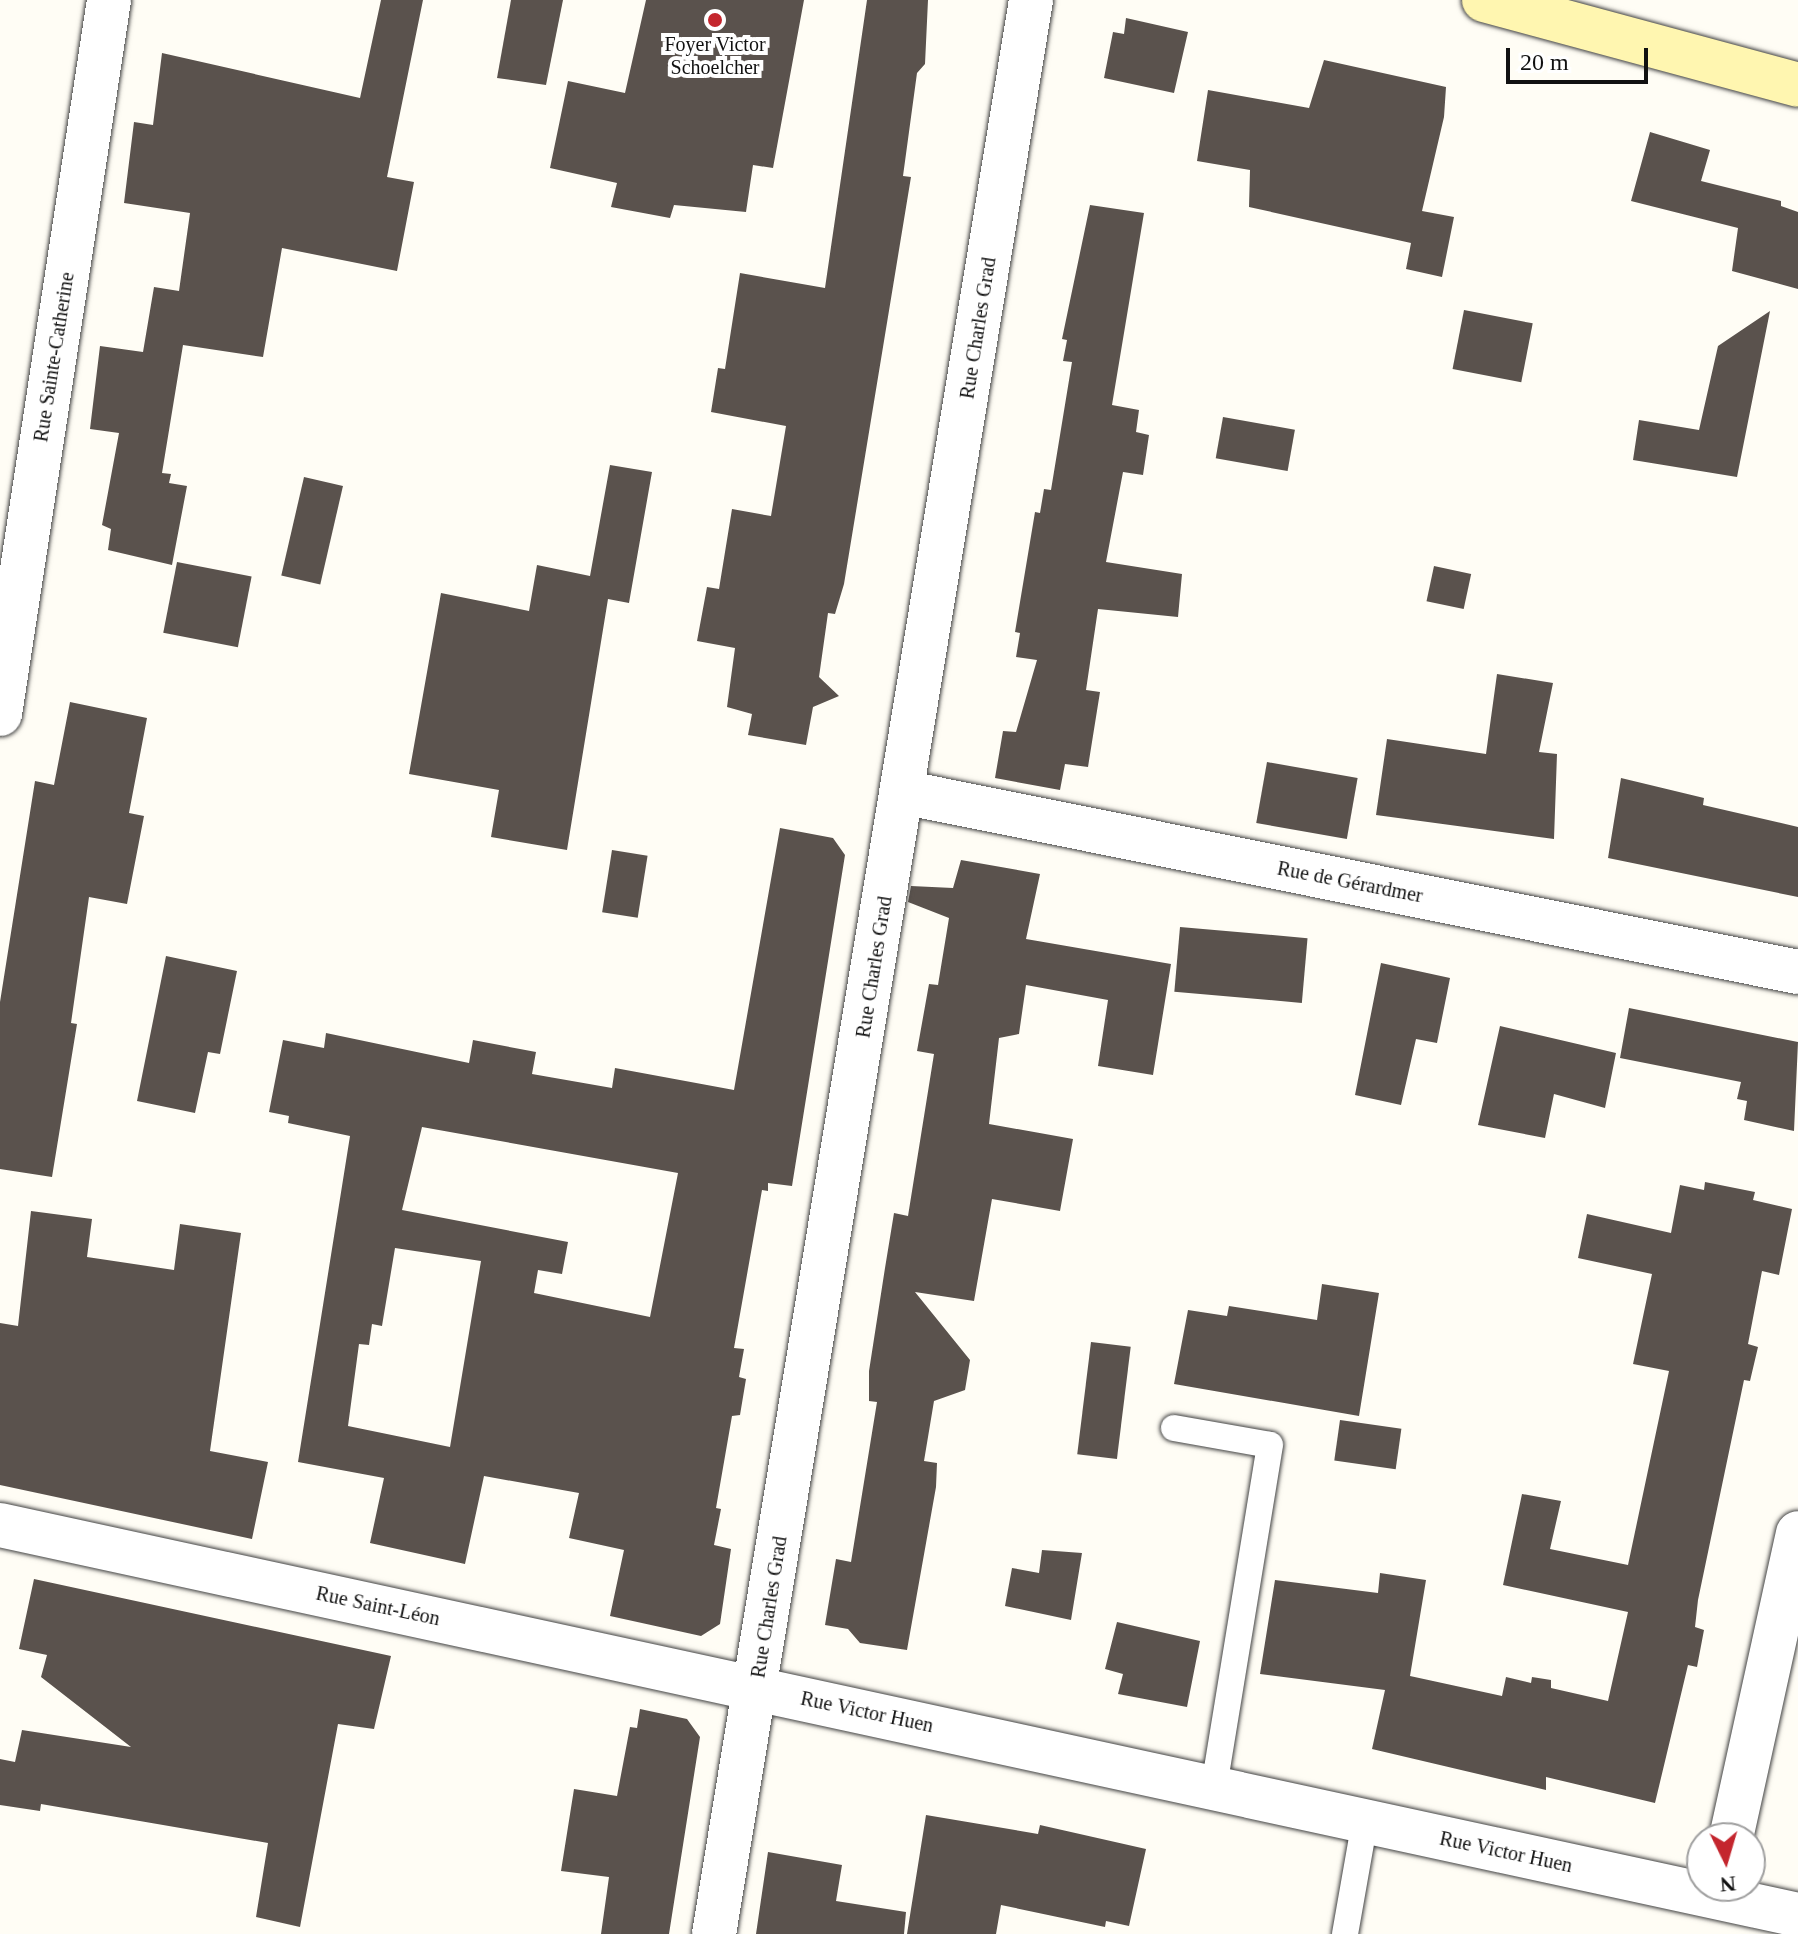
<!DOCTYPE html>
<html>
<head>
<meta charset="utf-8">
<style>
	body { margin:0 }
	#map { position:relative; width:1798px; height:1934px; overflow:hidden; background:#fffdf5; font-family:"Times New Roman",serif }
	div>[style] { position:absolute }
	[style*='--x'] { left:calc(var(--x)*1px); top:calc(var(--y)*1px); width:calc(var(--w)*1px); rotate:calc(var(--a)*1deg) }
	.building>* { inset:0; background:#5a524d; transform-origin:0 0 }
	.roads { filter:drop-shadow(0 0 2px #444) drop-shadow(0 0 2px #444) }
	.lane>* { height:26px; margin:-13px; padding:0 13px; transform-origin:13px; border-radius:13px; background:#fff }
	.street>* { height:44px; margin:-22px; padding:0 22px; transform-origin:22px; border-radius:22px; background:#fff }
	.secondary>* { height:44px; margin:-22px; padding:0 22px; transform-origin:22px; border-radius:22px; background:#fff6b0 }
	.dots>* { width:22px; height:22px; translate:-50% -50%; box-sizing:border-box; border:4px solid #fff; border-radius:50% }
	span { translate:-50% -50%; white-space:nowrap; text-align:center; line-height:1.15; -webkit-text-stroke:8px #fff; paint-order:stroke }
	.poi-label { font-size:20px; color:#111 }
	.street-label { font-size:20px; color:#111 }
	.north { position:absolute; left:1686px; top:1822px; width:80px; height:80px; box-sizing:border-box; background:#fff; border:2px solid #a0a0a0; border-radius:50%; rotate:175deg; font-size:22px; font-weight:700; line-height:32px; text-align:center; color:#111 }
	.north::after { content:''; display:block; margin:auto; width:28px; height:36px; background:#c4262e; clip-path:polygon(50% 0,100% 100%,50% 72%,0 100%) }
	.scale { position:absolute; left:1506px; top:48px; width:142px; height:36px; box-sizing:border-box; border:4px solid #111; border-top:0; padding-left:10px; font-size:24px; line-height:28px; white-space:nowrap; color:#111; -webkit-text-stroke:6px #fff; paint-order:stroke }
</style>
</head>
<body>
<div id="map">
	<div class="building">
		<div style="clip-path:polygon(381px 0,423px 0,387px 177px,414px 182px,397px 271px,282px 248px,263px 357px,183px 345px,162px 473px,171px 474px,169px 483px,187px 486px,172px 565px,108px 550px,111px 529px,102px 525px,119px 433px,90px 429px,100px 346px,143px 352px,154px 287px,179px 291px,190px 213px,124px 203px,134px 122px,153px 125px,162px 53px,360px 98px)"></div>
		<div style="clip-path:polygon(511px 0,563px 0,546px 85px,497px 78px)"></div>
		<div style="clip-path:polygon(646px 0,804px 0,773px 168px,753px 165px,746px 212px,674px 205px,670px 218px,611px 207px,617px 183px,550px 168px,568px 81px,625px 93px)"></div>
		<div style="clip-path:polygon(867px 0,928px 0,925px 64px,917px 73px,903px 176px,911px 177px,844px 584px,835px 614px,828px 613px,819px 677px,839px 696px,813px 707px,806px 745px,748px 735px,752px 714px,727px 707px,735px 648px,697px 641px,707px 587px,719px 589px,732px 509px,771px 516px,786px 426px,711px 412px,718px 368px,725px 369px,740px 273px,825px 288px)"></div>
		<div style="clip-path:polygon(1126px 18px,1188px 32px,1174px 93px,1104px 78px,1113px 32px,1124px 34px)"></div>
		<div style="clip-path:polygon(1324px 60px,1446px 87px,1444px 117px,1422px 211px,1454px 217px,1442px 277px,1406px 269px,1411px 243px,1249px 207px,1250px 170px,1197px 161px,1208px 90px,1309px 108px)"></div>
		<div style="clip-path:polygon(1650px 132px,1710px 150px,1701px 181px,1781px 201px,1781px 206px,1798px 212px,1798px 289px,1732px 271px,1738px 228px,1631px 201px)"></div>
		<div style="clip-path:polygon(1090px 205px,1144px 213px,1112px 405px,1139px 410px,1136px 432px,1149px 435px,1143px 475px,1123px 472px,1106px 562px,1182px 574px,1178px 617px,1098px 609px,1086px 690px,1100px 692px,1088px 767px,1065px 764px,1060px 790px,995px 778px,1003px 731px,1016px 732px,1037px 660px,1016px 657px,1020px 633px,1015px 632px,1035px 512px,1040px 513px,1044px 489px,1051px 490px,1072px 362px,1063px 361px,1067px 340px,1062px 339px)"></div>
		<div style="left:1464px;top:310px;width:70px;height:60px;rotate:11deg"></div>
		<div style="clip-path:polygon(1770px 311px,1737px 477px,1633px 460px,1639px 420px,1699px 430px,1718px 346px)"></div>
		<div style="left:1223px;top:417px;width:73px;height:42px;rotate:10deg"></div>
		<div style="clip-path:polygon(610px 465px,652px 472px,629px 603px,608px 599px,567px 850px,491px 837px,499px 790px,409px 774px,441px 593px,529px 611px,537px 565px,590px 576px)"></div>
		<div style="left:304px;top:477px;width:40px;height:101px;rotate:13deg"></div>
		<div style="left:177px;top:562px;width:76px;height:72px;rotate:11deg"></div>
		<div style="left:1434px;top:566px;width:38px;height:36px;rotate:12deg"></div>
		<div style="clip-path:polygon(1497px 674px,1553px 683px,1539px 752px,1557px 754px,1554px 839px,1376px 815px,1387px 739px,1486px 754px)"></div>
		<div style="clip-path:polygon(70px 702px,147px 718px,129px 813px,144px 816px,127px 904px,89px 897px,71px 1023px,77px 1024px,52px 1177px,0 1169px,0 1002px,35px 781px,54px 785px)"></div>
		<div style="left:1267px;top:762px;width:92px;height:62px;rotate:10deg"></div>
		<div style="clip-path:polygon(1621px 778px,1704px 798px,1703px 805px,1798px 827px,1798px 897px,1608px 858px)"></div>
		<div style="clip-path:polygon(evenodd,780px 828px,833px 838px,845px 855px,792px 1186px,768px 1183px,768px 1191px,762px 1190px,734px 1348px,744px 1349px,739px 1377px,746px 1379px,740px 1415px,732px 1416px,716px 1508px,721px 1509px,714px 1545px,731px 1549px,720px 1624px,701px 1636px,610px 1616px,624px 1550px,569px 1538px,579px 1493px,484px 1476px,465px 1564px,370px 1543px,384px 1478px,298px 1462px,350px 1136px,288px 1123px,289px 1116px,269px 1112px,283px 1040px,324px 1048px,326px 1033px,469px 1063px,473px 1040px,536px 1052px,532px 1074px,612px 1088px,615px 1068px,734px 1090px,780px 828px,422px 1127px,678px 1173px,650px 1317px,534px 1293px,538px 1270px,562px 1274px,568px 1242px,402px 1210px,422px 1127px,780px 828px,395px 1248px,481px 1261px,450px 1447px,348px 1426px,359px 1344px,369px 1345px,372px 1324px,382px 1326px,395px 1248px)"></div>
		<div style="left:612px;top:850px;width:36px;height:63px;rotate:9deg"></div>
		<div style="clip-path:polygon(961px 860px,1040px 874px,1026px 939px,1171px 964px,1153px 1075px,1098px 1066px,1108px 1000px,1026px 985px,1019px 1034px,999px 1038px,989px 1124px,1073px 1139px,1060px 1211px,992px 1199px,974px 1301px,915px 1292px,970px 1360px,965px 1390px,934px 1401px,924px 1461px,937px 1463px,936px 1487px,907px 1650px,860px 1643px,848px 1629px,825px 1625px,836px 1559px,851px 1562px,877px 1402px,869px 1401px,869px 1371px,885px 1268px,894px 1213px,908px 1216px,934px 1054px,917px 1051px,929px 984px,938px 985px,949px 918px,908px 902px,911px 886px,953px 888px)"></div>
		<div style="left:1180px;top:927px;width:128px;height:65px;rotate:5deg"></div>
		<div style="clip-path:polygon(166px 956px,237px 971px,220px 1054px,208px 1052px,195px 1113px,137px 1101px)"></div>
		<div style="clip-path:polygon(1381px 963px,1450px 978px,1437px 1043px,1416px 1039px,1401px 1105px,1355px 1095px)"></div>
		<div style="clip-path:polygon(1629px 1008px,1798px 1042px,1794px 1131px,1744px 1120px,1747px 1101px,1737px 1099px,1741px 1082px,1620px 1058px)"></div>
		<div style="clip-path:polygon(1500px 1026px,1616px 1053px,1605px 1108px,1554px 1094px,1545px 1138px,1478px 1125px)"></div>
		<div style="clip-path:polygon(1705px 1182px,1755px 1192px,1753px 1200px,1792px 1209px,1779px 1275px,1762px 1271px,1748px 1344px,1758px 1347px,1750px 1381px,1744px 1380px,1698px 1600px,1695px 1627px,1704px 1630px,1697px 1667px,1688px 1665px,1655px 1803px,1546px 1777px,1546px 1790px,1372px 1749px,1385px 1690px,1260px 1674px,1275px 1580px,1378px 1593px,1380px 1573px,1426px 1580px,1410px 1676px,1502px 1696px,1506px 1677px,1531px 1683px,1532px 1677px,1551px 1680px,1551px 1688px,1608px 1701px,1628px 1612px,1503px 1585px,1522px 1494px,1561px 1501px,1550px 1549px,1628px 1565px,1669px 1371px,1633px 1364px,1652px 1274px,1578px 1258px,1587px 1214px,1671px 1233px,1680px 1185px,1704px 1190px)"></div>
		<div style="clip-path:polygon(31px 1211px,92px 1219px,87px 1257px,174px 1270px,180px 1224px,241px 1233px,210px 1451px,268px 1462px,252px 1539px,0 1485px,0 1323px,18px 1326px)"></div>
		<div style="clip-path:polygon(1322px 1284px,1379px 1293px,1359px 1416px,1174px 1384px,1188px 1310px,1227px 1316px,1229px 1306px,1317px 1320px)"></div>
		<div style="left:1091px;top:1342px;width:40px;height:113px;rotate:7deg"></div>
		<div style="left:1340px;top:1420px;width:62px;height:41px;rotate:8deg"></div>
		<div style="clip-path:polygon(1042px 1550px,1082px 1553px,1071px 1620px,1005px 1606px,1012px 1568px,1039px 1573px)"></div>
		<div style="clip-path:polygon(34px 1579px,391px 1656px,374px 1729px,338px 1724px,300px 1927px,256px 1917px,268px 1843px,41px 1804px,40px 1811px,0 1805px,0 1759px,15px 1762px,22px 1730px,131px 1747px,41px 1677px,47px 1655px,19px 1649px)"></div>
		<div style="clip-path:polygon(1117px 1622px,1200px 1641px,1187px 1707px,1118px 1694px,1123px 1674px,1105px 1669px)"></div>
		<div style="clip-path:polygon(640px 1709px,687px 1719px,700px 1737px,669px 1934px,601px 1934px,609px 1877px,561px 1871px,574px 1789px,617px 1796px,630px 1727px,637px 1728px)"></div>
		<div style="clip-path:polygon(926px 1815px,1038px 1834px,1040px 1825px,1146px 1849px,1129px 1926px,1106px 1921px,1105px 1927px,1001px 1905px,996px 1934px,907px 1934px)"></div>
		<div style="clip-path:polygon(768px 1852px,842px 1865px,836px 1901px,906px 1912px,904px 1934px,756px 1934px)"></div>
	</div>
	<div class="roads">
		<div class="lane">
			<div style="--x:1174;--y:1428;--w:97;--a:10"></div>
			<div style="--x:1270;--y:1445;--w:348;--a:99.3"></div>
			<div style="--x:1345;--y:1934;--w:115;--a:-80"></div>
		</div>
		<div class="street">
			<div style="--x:0;--y:714;--w:722;--a:-81.32"></div>
			<div style="--x:902;--y:792;--w:914;--a:11.36"></div>
			<div style="--x:0;--y:1525;--w:1840;--a:12.24"></div>
			<div style="--x:1731;--y:1838;--w:312;--a:-77.6"></div>
			<div style="--x:714;--y:1934;--w:1960;--a:-80.69"></div>
		</div>
		<div class="secondary">
			<div style="--x:1484;--y:0;--w:325;--a:15.1"></div>
		</div>
	</div>
	<div class="dots">
		<div style="left:715px;top:20px;background:#c4262e"></div>
	</div>
	<div class="poi-label">
		<span style="left:715px;top:56px">Foyer Victor<br>Schoelcher</span>
	</div>
	<div class="street-label">
		<span style="left:978px;top:328px;rotate:-81deg">Rue Charles Grad</span>
		<span style="left:54px;top:357px;rotate:-81deg">Rue Sainte-Catherine</span>
		<span style="left:1350px;top:882px;rotate:11deg">Rue de Gérardmer</span>
		<span style="left:874px;top:967px;rotate:-81deg">Rue Charles Grad</span>
		<span style="left:378px;top:1606px;rotate:12deg">Rue Saint-Léon</span>
		<span style="left:769px;top:1607px;rotate:-81deg">Rue Charles Grad</span>
		<span style="left:867px;top:1712px;rotate:12deg">Rue Victor Huen</span>
		<span style="left:1506px;top:1852px;rotate:12deg">Rue Victor Huen</span>
	</div>
	<div class="north">N</div>
	<div class="scale">20 m</div>
</div>
</body>
</html>
